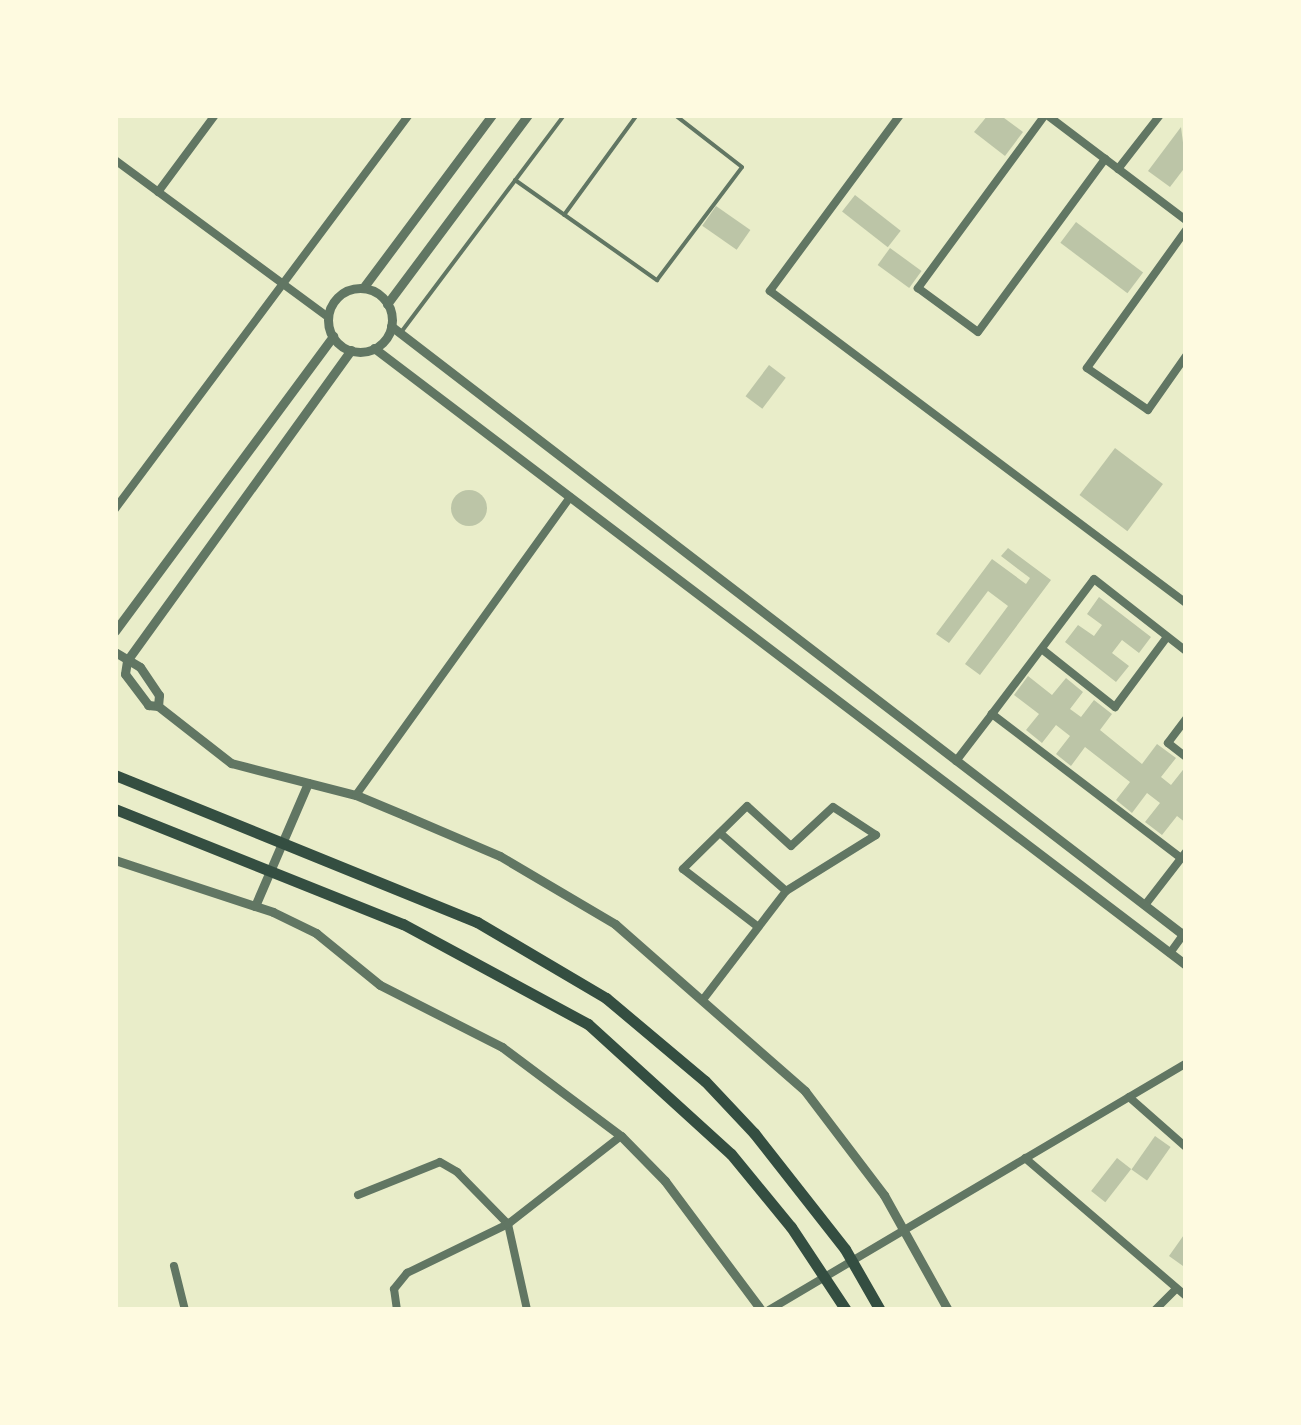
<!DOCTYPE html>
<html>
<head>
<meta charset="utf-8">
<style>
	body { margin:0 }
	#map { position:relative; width:1301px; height:1425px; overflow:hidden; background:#e9edc9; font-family:"Fira Sans Condensed",sans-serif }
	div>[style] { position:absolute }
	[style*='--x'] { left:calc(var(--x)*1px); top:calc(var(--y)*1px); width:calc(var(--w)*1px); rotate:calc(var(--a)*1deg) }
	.building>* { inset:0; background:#bcc5a7; transform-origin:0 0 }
	.round { border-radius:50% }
	.service>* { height:4px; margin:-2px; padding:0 2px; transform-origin:2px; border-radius:2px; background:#617663 }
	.minor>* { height:8px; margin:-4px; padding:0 4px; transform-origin:4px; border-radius:4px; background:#617663 }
	.tertiary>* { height:9px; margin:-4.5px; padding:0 4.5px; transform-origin:4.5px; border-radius:4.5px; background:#617663 }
	.tertiary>.ring { margin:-4.5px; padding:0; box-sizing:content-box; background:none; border:9px solid #617663; border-radius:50% }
	.trunk>* { height:11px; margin:-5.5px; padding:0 5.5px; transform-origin:5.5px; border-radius:5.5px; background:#344e41 }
	span { translate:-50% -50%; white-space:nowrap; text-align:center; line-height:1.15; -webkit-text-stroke:9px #fefae0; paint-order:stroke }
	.frame { position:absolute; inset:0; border:118px solid #fefae0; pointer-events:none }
</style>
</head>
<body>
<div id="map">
	<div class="building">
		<div style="clip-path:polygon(988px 115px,1000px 115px,1023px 132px,1005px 156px,974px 132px)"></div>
		<div style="clip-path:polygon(1181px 127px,1186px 166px,1170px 187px,1148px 171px)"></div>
		<div style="left:855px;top:195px;width:58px;height:21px;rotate:38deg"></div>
		<div style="left:716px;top:206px;width:42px;height:24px;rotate:35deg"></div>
		<div style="left:1076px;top:222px;width:84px;height:26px;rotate:37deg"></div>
		<div style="left:890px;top:248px;width:39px;height:21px;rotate:36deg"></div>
		<div style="left:769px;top:365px;width:21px;height:39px;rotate:37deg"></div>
		<div style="left:1115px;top:448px;width:60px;height:59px;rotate:37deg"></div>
		<div class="round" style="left:451px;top:490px;width:36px;height:36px"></div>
		<div style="clip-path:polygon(1008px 548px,1051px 580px,980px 675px,965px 664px,1008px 606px,988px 591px,949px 643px,936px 634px,992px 559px,1026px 584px,1030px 578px,1001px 556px)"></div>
		<div style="clip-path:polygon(1099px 597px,1151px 637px,1139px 653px,1122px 640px,1112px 653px,1129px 666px,1116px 682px,1065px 642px,1078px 625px,1094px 636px,1102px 625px,1087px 614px)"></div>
		<div style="clip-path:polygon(1028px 676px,1052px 695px,1066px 678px,1083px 692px,1070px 709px,1081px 717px,1094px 700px,1112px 714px,1100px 730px,1142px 764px,1157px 744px,1176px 758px,1161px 777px,1171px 785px,1186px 766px,1186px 823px,1177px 816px,1162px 835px,1145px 822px,1160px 803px,1147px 793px,1132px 813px,1116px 800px,1130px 782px,1085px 747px,1071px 766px,1056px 754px,1070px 736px,1056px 725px,1042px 743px,1026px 730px,1039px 714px,1014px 695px)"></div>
		<div style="left:1155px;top:1136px;width:19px;height:41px;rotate:35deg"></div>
		<div style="left:1117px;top:1158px;width:18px;height:42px;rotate:38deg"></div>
		<div style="clip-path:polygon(1186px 1232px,1186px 1262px,1183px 1266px,1169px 1256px)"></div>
	</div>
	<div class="service">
		<div style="--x:515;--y:180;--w:174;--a:35.2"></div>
		<div style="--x:657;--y:280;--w:141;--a:-53"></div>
		<div style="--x:742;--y:167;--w:85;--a:-142.2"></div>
		<div style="--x:564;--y:215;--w:124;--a:-53.9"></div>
		<div style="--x:402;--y:331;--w:270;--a:-53.1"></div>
	</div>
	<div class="minor">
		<div style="--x:900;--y:115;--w:219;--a:126.5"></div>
		<div style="--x:770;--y:291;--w:520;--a:36.87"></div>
		<div style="--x:1045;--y:115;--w:215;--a:126.3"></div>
		<div style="--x:918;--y:288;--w:74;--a:36.3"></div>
		<div style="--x:978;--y:332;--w:215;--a:-53.7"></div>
		<div style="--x:1047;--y:115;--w:174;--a:37.1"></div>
		<div style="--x:115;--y:160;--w:265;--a:36.4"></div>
		<div style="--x:1118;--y:169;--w:68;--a:-52.1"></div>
		<div style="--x:158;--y:192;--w:96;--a:-53.5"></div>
		<div style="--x:1186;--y:230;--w:170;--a:125.7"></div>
		<div style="--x:1087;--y:368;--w:74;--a:34.5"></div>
		<div style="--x:1148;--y:410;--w:66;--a:-54.9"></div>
		<div style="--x:115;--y:509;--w:492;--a:-53.3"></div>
		<div style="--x:1043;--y:650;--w:92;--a:38.4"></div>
		<div style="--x:1115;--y:707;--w:87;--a:-53.4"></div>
		<div style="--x:1186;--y:719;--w:30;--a:127"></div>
		<div style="--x:1168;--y:743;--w:23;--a:38"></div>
		<div style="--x:956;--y:761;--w:59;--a:-52.5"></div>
		<div style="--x:356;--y:795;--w:367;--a:-54.3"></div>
		<div style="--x:720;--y:833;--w:88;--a:41.3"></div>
		<div style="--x:1181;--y:858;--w:238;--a:-142.7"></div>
		<div style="--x:992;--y:714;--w:169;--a:-52.9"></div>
		<div style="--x:1094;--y:579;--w:117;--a:38"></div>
		<div style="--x:1145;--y:905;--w:67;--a:-52.3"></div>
		<div style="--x:1170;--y:953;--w:27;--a:-54"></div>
		<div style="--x:705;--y:997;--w:133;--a:-52.6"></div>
		<div style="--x:786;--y:891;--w:106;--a:-31.9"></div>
		<div style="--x:876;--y:835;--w:51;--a:-146.9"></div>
		<div style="--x:833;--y:807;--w:57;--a:137.1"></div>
		<div style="--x:791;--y:846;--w:59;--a:-137.7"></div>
		<div style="--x:747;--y:806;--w:90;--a:135.5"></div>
		<div style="--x:683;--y:869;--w:93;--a:37.6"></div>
		<div style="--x:1129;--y:1097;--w:76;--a:41.3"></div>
		<div style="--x:1025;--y:1158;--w:212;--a:40.6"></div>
		<div style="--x:358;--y:1195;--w:88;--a:-21.9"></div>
		<div style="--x:440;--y:1162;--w:20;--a:30"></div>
		<div style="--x:457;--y:1172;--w:73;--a:45.6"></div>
		<div style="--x:508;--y:1224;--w:88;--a:77.5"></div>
		<div style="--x:174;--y:1266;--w:45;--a:76"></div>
		<div style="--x:397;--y:1310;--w:21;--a:-98"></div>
		<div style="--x:394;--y:1289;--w:21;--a:-51"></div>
		<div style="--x:407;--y:1273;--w:112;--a:-25.9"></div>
		<div style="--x:508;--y:1224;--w:143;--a:-37.9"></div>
		<div style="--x:769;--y:1310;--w:485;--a:-30.6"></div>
		<div style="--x:1155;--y:1310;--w:30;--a:-45"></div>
	</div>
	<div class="tertiary">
		<div style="--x:363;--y:288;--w:216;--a:-53.3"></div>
		<div class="ring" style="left:328px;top:288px;width:55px;height:55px"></div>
		<div style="--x:387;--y:304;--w:236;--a:-53.3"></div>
		<div style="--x:391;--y:326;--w:1003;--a:37.54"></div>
		<div style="--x:374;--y:348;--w:1020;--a:37.23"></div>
		<div style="--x:351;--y:350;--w:383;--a:125.8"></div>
		<div style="--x:127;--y:661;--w:13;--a:99"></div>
		<div style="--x:125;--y:674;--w:39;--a:53"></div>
		<div style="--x:148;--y:705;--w:10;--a:6"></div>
		<div style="--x:158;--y:706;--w:93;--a:38"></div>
		<div style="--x:231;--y:763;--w:129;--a:14.4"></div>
		<div style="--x:356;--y:795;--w:52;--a:22.6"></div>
		<div style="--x:404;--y:815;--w:104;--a:23.1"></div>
		<div style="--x:500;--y:856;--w:134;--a:30.6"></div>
		<div style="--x:615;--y:924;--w:253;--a:41.3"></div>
		<div style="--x:805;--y:1091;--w:131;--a:52.8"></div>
		<div style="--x:884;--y:1195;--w:132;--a:60.9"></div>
		<div style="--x:115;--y:631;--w:367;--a:-53.5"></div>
		<div style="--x:115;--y:652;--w:29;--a:31"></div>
		<div style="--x:140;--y:667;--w:34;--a:56"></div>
		<div style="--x:159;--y:695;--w:11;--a:95"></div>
		<div style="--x:115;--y:860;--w:166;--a:18.2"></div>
		<div style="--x:273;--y:912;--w:48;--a:26"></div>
		<div style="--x:316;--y:933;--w:82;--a:39.1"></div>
		<div style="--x:380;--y:985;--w:137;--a:26.9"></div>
		<div style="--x:502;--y:1047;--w:149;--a:36.8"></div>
		<div style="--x:621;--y:1136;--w:63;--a:45.6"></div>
		<div style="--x:665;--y:1181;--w:161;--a:53.3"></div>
		<div style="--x:255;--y:906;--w:134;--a:-66.7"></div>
	</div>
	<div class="trunk">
		<div style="--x:115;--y:775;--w:391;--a:22.1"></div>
		<div style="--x:477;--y:922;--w:150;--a:30.5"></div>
		<div style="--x:606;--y:998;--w:129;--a:40"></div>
		<div style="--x:705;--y:1081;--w:71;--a:46.7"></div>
		<div style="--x:754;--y:1133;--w:147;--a:51.9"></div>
		<div style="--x:845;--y:1249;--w:70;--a:60.2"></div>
		<div style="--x:115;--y:809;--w:310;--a:21.8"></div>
		<div style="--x:403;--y:924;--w:210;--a:28.4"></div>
		<div style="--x:588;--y:1024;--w:193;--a:42.3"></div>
		<div style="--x:731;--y:1154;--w:94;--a:50.6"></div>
		<div style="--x:791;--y:1227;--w:100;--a:56.5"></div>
	</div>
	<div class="frame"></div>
</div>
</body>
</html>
